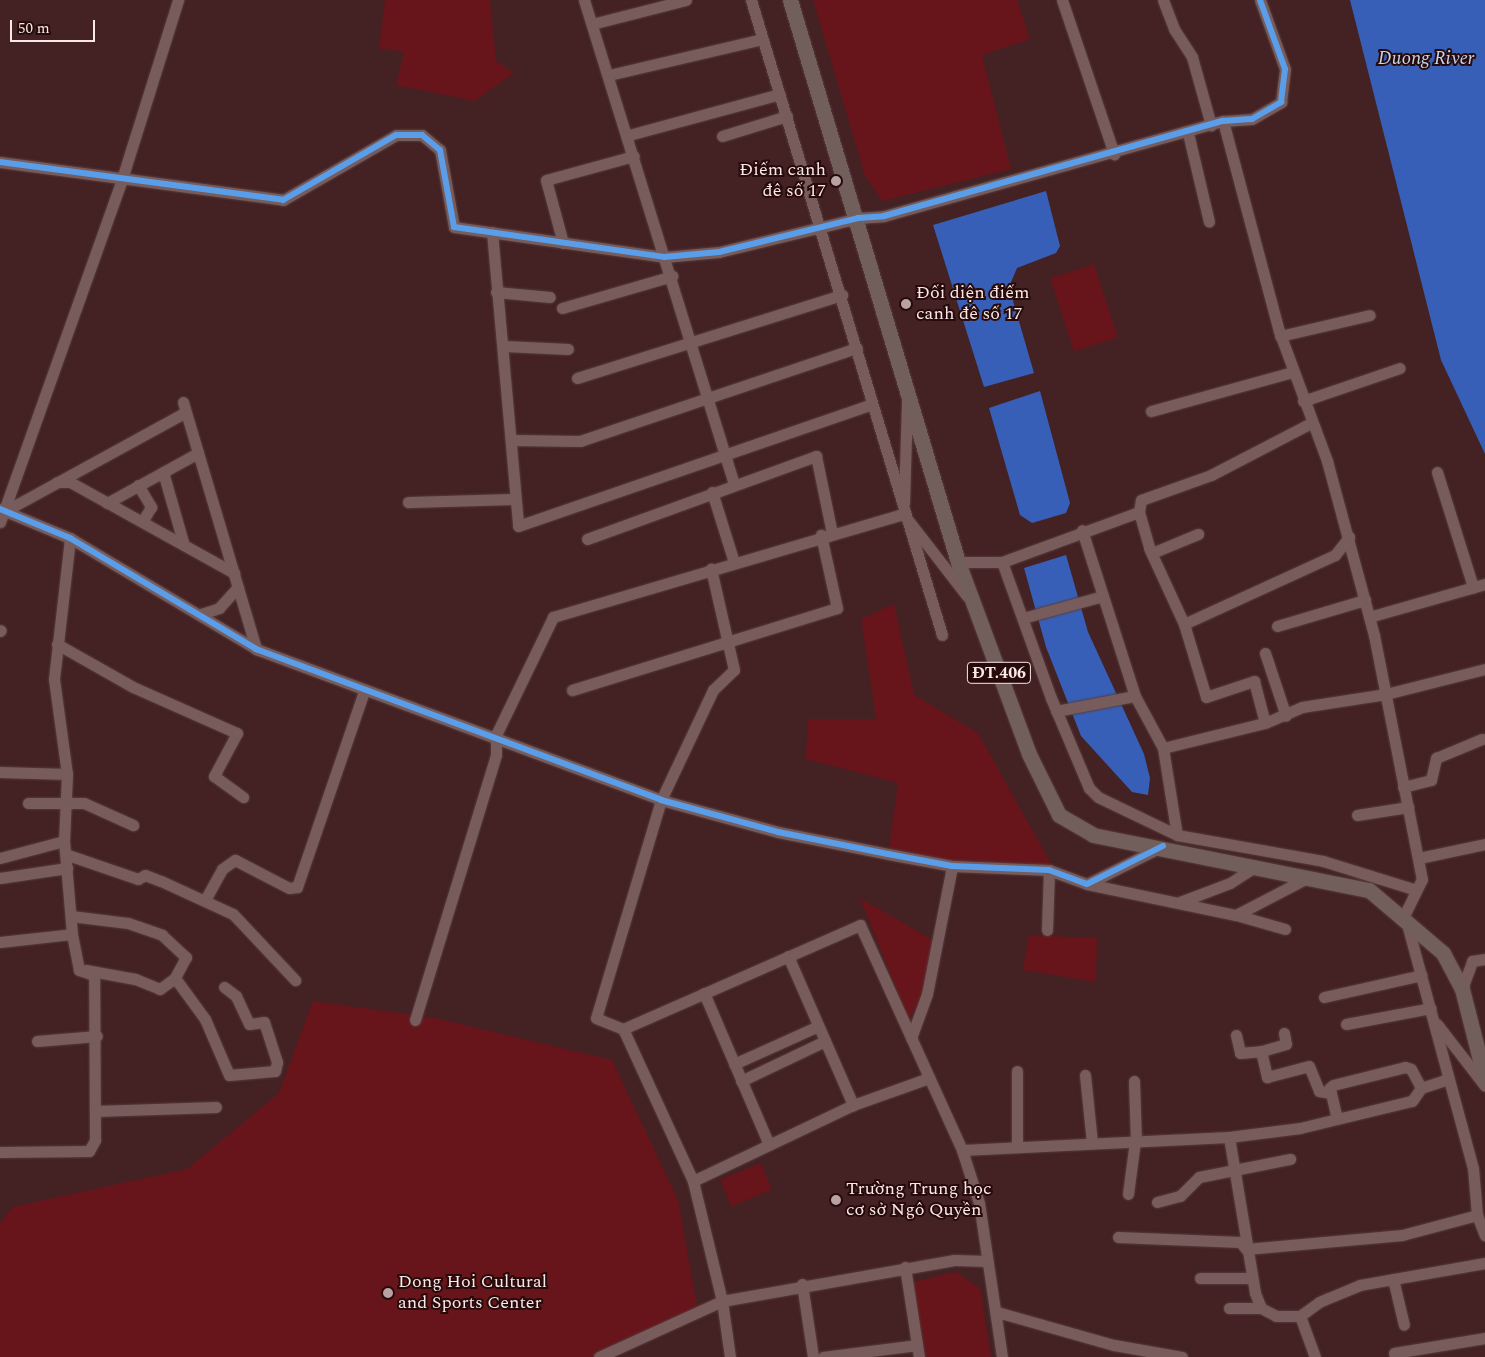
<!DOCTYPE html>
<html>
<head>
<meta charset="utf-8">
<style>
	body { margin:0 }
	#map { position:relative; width:1485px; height:1357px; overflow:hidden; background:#442122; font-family:Spectral,serif }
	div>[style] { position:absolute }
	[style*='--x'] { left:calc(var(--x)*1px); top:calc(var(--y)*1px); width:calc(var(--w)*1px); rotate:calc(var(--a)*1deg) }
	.green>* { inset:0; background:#67151b; transform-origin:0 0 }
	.water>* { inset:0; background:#385fb7 }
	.roads { filter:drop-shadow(0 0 1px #553d3e) drop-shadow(0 0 1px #553d3e) }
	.minor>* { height:11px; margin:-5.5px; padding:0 5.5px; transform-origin:5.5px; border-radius:5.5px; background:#785c5c }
	.major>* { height:15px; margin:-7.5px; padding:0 7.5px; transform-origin:7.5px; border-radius:7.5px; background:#725e5a }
	.cycleway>* { height:6px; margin:-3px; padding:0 3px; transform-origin:3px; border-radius:3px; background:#5a9eea }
	.dots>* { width:14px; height:14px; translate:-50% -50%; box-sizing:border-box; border:2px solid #270b0b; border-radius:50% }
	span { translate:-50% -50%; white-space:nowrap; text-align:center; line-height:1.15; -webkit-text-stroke:4px #270b0b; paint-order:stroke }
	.shield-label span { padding:1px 4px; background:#270b0b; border:1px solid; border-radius:4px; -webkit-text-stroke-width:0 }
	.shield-label { font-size:16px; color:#fae8e7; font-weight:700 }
	.poi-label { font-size:18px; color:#fae8e7 }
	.right { translate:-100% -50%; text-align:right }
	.left { translate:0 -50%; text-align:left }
	.water-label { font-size:19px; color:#c6d4ed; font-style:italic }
	.scale { position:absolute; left:10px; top:20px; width:85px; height:22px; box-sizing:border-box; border:2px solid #fae8e7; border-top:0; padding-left:6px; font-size:15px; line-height:18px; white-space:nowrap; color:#fae8e7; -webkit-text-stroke:4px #270b0b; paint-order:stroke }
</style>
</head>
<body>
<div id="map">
	<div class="green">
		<div style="clip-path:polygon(385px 0,490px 0,496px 61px,514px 73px,474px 101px,396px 85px,404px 51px,379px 49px)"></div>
		<div style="clip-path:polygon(813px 0,1017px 0,1030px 39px,982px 55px,1011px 169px,882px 201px,865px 176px)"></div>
		<div style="left:1094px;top:264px;width:77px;height:46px;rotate:72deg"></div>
		<div style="clip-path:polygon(894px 604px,914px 695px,978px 733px,1053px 867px,955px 862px,889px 848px,898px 783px,806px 759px,808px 719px,876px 719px,861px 619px)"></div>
		<div style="clip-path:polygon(860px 898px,933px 940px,921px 997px,909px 1020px)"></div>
		<div style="clip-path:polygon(1029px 935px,1097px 938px,1096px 982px,1023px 970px)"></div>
		<div style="clip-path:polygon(313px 1001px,435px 1018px,612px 1060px,678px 1200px,698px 1312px,599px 1357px,0 1357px,0 1224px,12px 1207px,187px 1169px,279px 1093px)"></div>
		<div style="left:761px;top:1163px;width:29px;height:44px;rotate:68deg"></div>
		<div style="clip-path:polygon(956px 1272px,980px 1288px,991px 1357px,926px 1357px,913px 1282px)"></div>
	</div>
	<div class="water">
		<div style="clip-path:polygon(1350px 0,1485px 0,1485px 454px,1441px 360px)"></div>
		<div style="clip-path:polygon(1046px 191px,1060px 246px,1056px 253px,1017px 268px,1009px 287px,1034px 373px,984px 387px,933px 225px)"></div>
		<div style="clip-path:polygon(1040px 391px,1070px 503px,1066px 513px,1032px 523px,1020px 515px,989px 408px)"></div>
		<div style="clip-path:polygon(1066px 555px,1088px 632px,1144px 754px,1150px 778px,1148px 795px,1132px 792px,1081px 736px,1046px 647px,1024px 568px)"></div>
	</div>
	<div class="roads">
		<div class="minor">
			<div style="--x:584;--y:0;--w:507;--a:72.78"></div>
			<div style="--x:751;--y:0;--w:663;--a:73.26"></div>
			<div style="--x:1062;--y:0;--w:163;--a:71.3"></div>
			<div style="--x:1163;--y:0;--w:31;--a:69"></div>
			<div style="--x:1174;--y:29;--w:33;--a:57"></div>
			<div style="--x:1192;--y:57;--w:71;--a:74.4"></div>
			<div style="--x:592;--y:24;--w:97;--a:-14.3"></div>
			<div style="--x:609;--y:75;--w:157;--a:-13.2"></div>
			<div style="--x:1223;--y:121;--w:217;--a:75.1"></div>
			<div style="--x:1279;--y:331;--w:139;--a:69.7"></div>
			<div style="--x:1327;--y:461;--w:180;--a:74.9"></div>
			<div style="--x:1374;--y:635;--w:249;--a:78.9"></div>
			<div style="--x:1422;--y:879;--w:43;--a:116"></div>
			<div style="--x:1188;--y:133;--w:91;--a:76.7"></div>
			<div style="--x:629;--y:135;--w:156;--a:-15.2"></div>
			<div style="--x:722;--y:136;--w:68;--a:-17.1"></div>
			<div style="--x:0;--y:162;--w:286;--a:7.6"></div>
			<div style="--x:283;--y:200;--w:130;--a:-29.9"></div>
			<div style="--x:396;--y:135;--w:26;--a:0"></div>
			<div style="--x:422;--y:135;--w:23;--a:40"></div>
			<div style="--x:440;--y:150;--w:78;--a:79.7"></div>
			<div style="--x:454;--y:227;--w:212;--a:8.1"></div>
			<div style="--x:664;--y:257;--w:55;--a:-5.2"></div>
			<div style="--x:719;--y:252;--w:143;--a:-13.7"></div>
			<div style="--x:858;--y:218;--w:26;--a:-4"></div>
			<div style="--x:884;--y:216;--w:352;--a:-15.7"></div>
			<div style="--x:1223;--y:121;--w:29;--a:-4"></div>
			<div style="--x:1252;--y:119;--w:34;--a:-30"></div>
			<div style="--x:1281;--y:102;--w:33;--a:-83"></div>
			<div style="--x:1285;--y:69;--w:73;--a:-109.9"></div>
			<div style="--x:492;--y:232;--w:295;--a:84.9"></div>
			<div style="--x:518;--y:526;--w:374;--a:-19"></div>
			<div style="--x:563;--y:243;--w:65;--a:-105.1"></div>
			<div style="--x:546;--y:180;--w:91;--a:-15.3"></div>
			<div style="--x:496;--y:292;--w:54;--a:5.3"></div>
			<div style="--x:562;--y:308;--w:115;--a:-16.2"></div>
			<div style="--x:1280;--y:336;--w:92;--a:-13.1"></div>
			<div style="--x:504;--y:346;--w:64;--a:2.7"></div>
			<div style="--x:577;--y:378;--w:278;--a:-17.4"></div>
			<div style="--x:1303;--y:401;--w:102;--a:-18.8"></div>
			<div style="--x:183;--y:402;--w:258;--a:73.5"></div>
			<div style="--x:1151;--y:411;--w:147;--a:-15.4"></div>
			<div style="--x:512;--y:440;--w:68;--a:0.8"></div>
			<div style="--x:580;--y:441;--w:292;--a:-18.6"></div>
			<div style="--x:163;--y:472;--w:76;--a:74"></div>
			<div style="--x:1437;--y:472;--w:121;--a:72.6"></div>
			<div style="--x:57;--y:482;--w:13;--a:0"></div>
			<div style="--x:70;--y:482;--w:188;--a:29"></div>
			<div style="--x:138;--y:485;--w:26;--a:59"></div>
			<div style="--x:151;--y:507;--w:17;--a:121"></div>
			<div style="--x:712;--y:492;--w:73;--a:72.6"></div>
			<div style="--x:408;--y:502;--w:107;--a:-1.6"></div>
			<div style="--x:107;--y:503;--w:104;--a:-28.8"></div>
			<div style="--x:904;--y:503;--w:102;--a:-88.3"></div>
			<div style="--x:0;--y:509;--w:76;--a:22.5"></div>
			<div style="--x:70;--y:538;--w:217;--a:30.8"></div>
			<div style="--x:256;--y:649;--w:432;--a:20.4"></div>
			<div style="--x:661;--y:800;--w:121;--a:15.3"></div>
			<div style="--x:778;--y:832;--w:112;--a:11.3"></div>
			<div style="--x:888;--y:854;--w:65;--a:10.6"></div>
			<div style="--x:952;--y:866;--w:97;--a:2.4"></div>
			<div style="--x:1049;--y:870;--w:40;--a:20.2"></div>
			<div style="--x:1087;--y:884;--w:83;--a:-26.6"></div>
			<div style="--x:5;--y:511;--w:206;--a:-28.7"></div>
			<div style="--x:1139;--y:512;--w:37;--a:74"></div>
			<div style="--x:1149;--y:548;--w:84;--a:65.3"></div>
			<div style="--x:1184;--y:624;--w:76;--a:73.2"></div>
			<div style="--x:1206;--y:697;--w:51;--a:-18.4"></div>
			<div style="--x:1254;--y:681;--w:43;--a:75.3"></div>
			<div style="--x:908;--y:520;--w:96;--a:52.2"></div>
			<div style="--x:0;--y:522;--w:364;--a:-70.4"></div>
			<div style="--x:122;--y:179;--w:188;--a:-72.6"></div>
			<div style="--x:587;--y:539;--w:244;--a:-19.9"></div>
			<div style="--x:816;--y:456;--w:79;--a:78.3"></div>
			<div style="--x:1152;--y:553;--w:50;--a:-22.4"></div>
			<div style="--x:958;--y:562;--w:44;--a:0"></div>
			<div style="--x:1002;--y:562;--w:146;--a:-20.1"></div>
			<div style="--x:1139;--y:512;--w:12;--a:-81"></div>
			<div style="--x:1141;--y:500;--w:74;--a:-19.7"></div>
			<div style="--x:1211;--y:475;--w:113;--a:-27.5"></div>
			<div style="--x:1002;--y:562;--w:145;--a:70.2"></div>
			<div style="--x:1051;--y:698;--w:98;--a:67.1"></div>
			<div style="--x:1089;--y:788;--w:13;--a:45"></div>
			<div style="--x:1098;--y:797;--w:88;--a:25.7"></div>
			<div style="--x:1177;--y:835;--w:148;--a:10.1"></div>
			<div style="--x:1323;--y:861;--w:97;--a:17.3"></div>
			<div style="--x:1103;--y:596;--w:105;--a:72.3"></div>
			<div style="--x:1135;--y:696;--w:59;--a:61.7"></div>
			<div style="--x:1163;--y:748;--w:88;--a:80.9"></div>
			<div style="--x:201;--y:614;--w:19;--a:-18"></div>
			<div style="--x:219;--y:608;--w:28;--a:-48"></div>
			<div style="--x:1369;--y:617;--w:121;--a:-15.9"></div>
			<div style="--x:1023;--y:618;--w:83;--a:-15.4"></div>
			<div style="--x:1103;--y:596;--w:69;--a:-107.7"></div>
			<div style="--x:1184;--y:624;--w:166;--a:-24.6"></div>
			<div style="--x:1335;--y:555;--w:23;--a:-52"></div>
			<div style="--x:1277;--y:626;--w:92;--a:-16.5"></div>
			<div style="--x:0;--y:631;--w:1;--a:-45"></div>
			<div style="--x:57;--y:644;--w:87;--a:29.5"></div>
			<div style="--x:133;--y:687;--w:114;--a:23.9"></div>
			<div style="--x:237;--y:733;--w:49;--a:118.1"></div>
			<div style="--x:214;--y:776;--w:36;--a:36"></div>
			<div style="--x:1265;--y:653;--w:66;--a:71.6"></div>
			<div style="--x:572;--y:690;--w:277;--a:-17.2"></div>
			<div style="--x:837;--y:608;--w:75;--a:-102.4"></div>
			<div style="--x:1056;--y:711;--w:80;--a:-10.8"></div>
			<div style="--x:1163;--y:748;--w:105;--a:-13.8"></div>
			<div style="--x:1265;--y:723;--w:40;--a:-23.4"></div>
			<div style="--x:1302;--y:707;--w:85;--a:-8.8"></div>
			<div style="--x:1386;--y:694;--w:102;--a:-14.2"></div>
			<div style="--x:0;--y:772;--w:67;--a:1.7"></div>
			<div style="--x:1403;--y:787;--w:29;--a:-14"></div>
			<div style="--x:1431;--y:780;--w:23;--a:-77"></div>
			<div style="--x:1436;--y:758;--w:50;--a:-22.4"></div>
			<div style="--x:28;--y:803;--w:56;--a:0"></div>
			<div style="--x:84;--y:803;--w:54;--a:24.2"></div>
			<div style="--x:1357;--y:815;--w:52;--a:-8.9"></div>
			<div style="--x:68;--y:855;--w:74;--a:18.9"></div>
			<div style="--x:138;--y:879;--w:8;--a:-30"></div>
			<div style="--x:145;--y:875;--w:17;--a:21"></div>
			<div style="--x:161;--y:881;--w:79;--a:24.6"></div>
			<div style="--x:233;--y:914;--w:91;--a:46.8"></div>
			<div style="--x:0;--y:858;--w:66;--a:-14.9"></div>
			<div style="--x:1419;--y:858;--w:67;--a:-12"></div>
			<div style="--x:0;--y:878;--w:68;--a:-8.5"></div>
			<div style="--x:1087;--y:884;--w:152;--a:11.8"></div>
			<div style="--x:1236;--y:915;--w:82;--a:-27.5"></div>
			<div style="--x:205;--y:900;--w:35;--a:-61"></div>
			<div style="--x:222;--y:869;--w:16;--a:-35"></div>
			<div style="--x:235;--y:860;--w:61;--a:27.4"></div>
			<div style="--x:289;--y:888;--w:8;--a:-7"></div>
			<div style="--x:297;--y:887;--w:207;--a:-71.1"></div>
			<div style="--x:1180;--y:902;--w:53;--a:-20.8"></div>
			<div style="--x:1230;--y:883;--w:31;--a:-33"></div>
			<div style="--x:1236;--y:915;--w:51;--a:15.9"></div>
			<div style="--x:71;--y:916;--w:57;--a:7"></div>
			<div style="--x:128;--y:923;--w:36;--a:19"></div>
			<div style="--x:162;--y:935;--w:33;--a:43"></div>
			<div style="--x:186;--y:957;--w:24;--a:118"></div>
			<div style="--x:175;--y:978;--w:19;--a:144"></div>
			<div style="--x:160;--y:989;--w:27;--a:-158"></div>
			<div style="--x:135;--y:979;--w:50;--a:-169.6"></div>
			<div style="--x:1406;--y:920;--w:257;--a:74.9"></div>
			<div style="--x:1473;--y:1168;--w:47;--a:85.1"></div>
			<div style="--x:1477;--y:1215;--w:22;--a:69"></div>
			<div style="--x:1047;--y:930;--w:60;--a:-88.1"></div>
			<div style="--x:0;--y:942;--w:72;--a:-6.3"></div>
			<div style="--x:788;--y:956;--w:163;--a:66.4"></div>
			<div style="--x:175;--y:978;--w:51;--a:53.8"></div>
			<div style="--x:205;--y:1019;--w:61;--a:66.8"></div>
			<div style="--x:229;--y:1075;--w:46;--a:-5"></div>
			<div style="--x:275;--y:1071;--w:9;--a:-77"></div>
			<div style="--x:277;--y:1062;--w:42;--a:-108"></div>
			<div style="--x:264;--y:1022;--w:15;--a:172"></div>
			<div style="--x:249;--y:1024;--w:31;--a:-115"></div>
			<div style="--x:236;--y:996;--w:15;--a:-143"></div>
			<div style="--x:1462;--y:989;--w:30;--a:-70"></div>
			<div style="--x:1472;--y:961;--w:13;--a:-9"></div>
			<div style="--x:704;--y:993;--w:162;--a:66.8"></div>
			<div style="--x:1324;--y:997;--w:100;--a:-12.7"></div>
			<div style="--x:415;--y:1020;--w:277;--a:-73"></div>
			<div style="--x:496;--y:755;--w:20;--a:-90"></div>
			<div style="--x:496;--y:735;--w:131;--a:-64.2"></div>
			<div style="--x:553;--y:617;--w:366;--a:-16.4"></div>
			<div style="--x:1346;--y:1024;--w:86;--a:-10.7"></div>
			<div style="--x:1437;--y:1024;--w:78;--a:52.3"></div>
			<div style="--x:623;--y:1029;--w:29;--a:-158"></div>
			<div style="--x:596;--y:1018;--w:227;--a:-73.4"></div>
			<div style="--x:661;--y:800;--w:122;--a:-64.7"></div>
			<div style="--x:713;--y:690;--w:29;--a:-44"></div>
			<div style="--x:734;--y:670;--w:104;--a:-102.8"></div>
			<div style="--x:1284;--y:1033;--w:11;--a:80"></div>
			<div style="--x:1286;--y:1044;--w:26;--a:164"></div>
			<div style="--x:1261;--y:1051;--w:27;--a:77"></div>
			<div style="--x:1267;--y:1077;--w:43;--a:-14.7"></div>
			<div style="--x:1309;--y:1066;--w:27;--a:68"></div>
			<div style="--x:1319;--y:1091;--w:11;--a:10"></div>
			<div style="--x:1236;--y:1035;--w:18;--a:77"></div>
			<div style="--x:1240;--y:1053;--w:21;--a:-5"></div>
			<div style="--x:911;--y:1038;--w:47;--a:-70"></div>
			<div style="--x:927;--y:994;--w:130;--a:-78.9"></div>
			<div style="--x:37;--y:1041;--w:60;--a:-4.8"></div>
			<div style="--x:734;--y:1064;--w:92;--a:-24.3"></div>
			<div style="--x:1085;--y:1075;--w:68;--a:84.1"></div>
			<div style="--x:741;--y:1081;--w:93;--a:-25.5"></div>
			<div style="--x:1134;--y:1081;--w:60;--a:88.1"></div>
			<div style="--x:96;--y:1111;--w:120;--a:-1.9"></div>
			<div style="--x:1337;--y:1119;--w:32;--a:-103"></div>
			<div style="--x:1330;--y:1088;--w:4;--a:-45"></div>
			<div style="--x:1333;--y:1085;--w:74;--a:-14"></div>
			<div style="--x:1405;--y:1067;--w:6;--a:18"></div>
			<div style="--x:1411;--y:1069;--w:21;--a:62"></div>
			<div style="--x:1229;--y:1137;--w:158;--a:80.5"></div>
			<div style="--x:1255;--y:1293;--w:16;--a:68"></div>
			<div style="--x:1261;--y:1308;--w:17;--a:28"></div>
			<div style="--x:1276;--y:1316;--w:24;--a:0"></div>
			<div style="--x:1017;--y:1145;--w:74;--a:-90"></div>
			<div style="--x:962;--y:1150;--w:267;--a:-2.8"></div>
			<div style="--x:1229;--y:1137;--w:72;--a:-7.2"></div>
			<div style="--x:1300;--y:1128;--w:115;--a:-13.6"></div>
			<div style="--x:1412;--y:1101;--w:16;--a:-55"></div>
			<div style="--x:1421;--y:1088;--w:28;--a:-18"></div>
			<div style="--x:0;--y:1152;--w:89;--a:-0.6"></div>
			<div style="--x:89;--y:1151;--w:13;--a:-61"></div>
			<div style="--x:95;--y:1140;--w:165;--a:-90.3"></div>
			<div style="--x:94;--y:975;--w:16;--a:-162"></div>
			<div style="--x:79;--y:970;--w:37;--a:-101"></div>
			<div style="--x:72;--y:934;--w:93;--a:-94.9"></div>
			<div style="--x:64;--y:841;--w:67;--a:-87.4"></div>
			<div style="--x:67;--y:774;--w:96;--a:-97.8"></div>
			<div style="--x:54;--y:679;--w:142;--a:-83.5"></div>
			<div style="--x:693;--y:1181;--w:177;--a:-25.4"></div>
			<div style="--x:853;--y:1105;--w:81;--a:-19.6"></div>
			<div style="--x:1128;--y:1194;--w:53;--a:-82.5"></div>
			<div style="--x:1157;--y:1202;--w:24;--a:-15"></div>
			<div style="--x:1180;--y:1196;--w:27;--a:-45"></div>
			<div style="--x:1199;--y:1177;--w:93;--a:-11.2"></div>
			<div style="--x:1118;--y:1237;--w:122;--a:2.3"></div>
			<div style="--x:1240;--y:1242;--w:9;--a:49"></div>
			<div style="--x:1246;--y:1249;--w:157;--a:-5.1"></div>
			<div style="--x:1402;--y:1235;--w:78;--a:-14.9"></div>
			<div style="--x:905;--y:1267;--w:91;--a:81.2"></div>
			<div style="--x:1200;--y:1278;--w:52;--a:0"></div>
			<div style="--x:1393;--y:1279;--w:47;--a:76.6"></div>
			<div style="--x:802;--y:1284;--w:74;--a:81.4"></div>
			<div style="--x:1229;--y:1308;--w:32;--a:0"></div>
			<div style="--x:997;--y:1312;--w:122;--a:15.8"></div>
			<div style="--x:1114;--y:1345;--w:69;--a:10"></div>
			<div style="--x:1394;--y:1353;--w:92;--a:-9.4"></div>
			<div style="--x:599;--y:1357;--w:135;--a:-24.5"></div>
			<div style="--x:722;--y:1301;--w:236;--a:-10"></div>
			<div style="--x:954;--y:1260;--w:32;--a:2"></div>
			<div style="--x:730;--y:1357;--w:57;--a:-98.1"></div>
			<div style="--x:722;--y:1301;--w:123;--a:-103.6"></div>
			<div style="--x:693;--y:1181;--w:167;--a:-114.7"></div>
			<div style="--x:623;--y:1029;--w:259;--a:-23.7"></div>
			<div style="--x:860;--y:925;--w:247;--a:65.6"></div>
			<div style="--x:962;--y:1150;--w:56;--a:72.2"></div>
			<div style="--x:979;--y:1203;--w:156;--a:81.5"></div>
			<div style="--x:823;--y:1357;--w:95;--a:-7.3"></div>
			<div style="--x:1315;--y:1357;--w:44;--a:-110.1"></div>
			<div style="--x:1300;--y:1316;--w:24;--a:-36"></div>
			<div style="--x:1319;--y:1302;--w:44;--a:-22.5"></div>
			<div style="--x:1360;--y:1285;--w:127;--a:-10"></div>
		</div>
		<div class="major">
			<div style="--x:790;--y:0;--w:587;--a:73.36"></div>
			<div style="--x:958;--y:562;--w:205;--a:69.7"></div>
			<div style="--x:1029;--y:754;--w:68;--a:63.8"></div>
			<div style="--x:1059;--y:815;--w:39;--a:30"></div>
			<div style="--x:1093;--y:835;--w:281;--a:11.3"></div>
			<div style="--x:1369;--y:890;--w:97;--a:40.4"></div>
			<div style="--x:1443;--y:953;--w:41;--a:62.2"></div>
			<div style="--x:1462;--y:989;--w:93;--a:75.7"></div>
		</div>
	</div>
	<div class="cycleway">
		<div style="--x:0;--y:162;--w:286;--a:7.6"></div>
		<div style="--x:283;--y:200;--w:130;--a:-29.9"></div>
		<div style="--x:396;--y:135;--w:26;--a:0"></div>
		<div style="--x:422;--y:135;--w:23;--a:40"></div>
		<div style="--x:440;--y:150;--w:78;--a:79.7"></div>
		<div style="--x:454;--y:227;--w:212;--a:8.1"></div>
		<div style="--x:664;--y:257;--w:55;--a:-5.2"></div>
		<div style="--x:719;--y:252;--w:143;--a:-13.7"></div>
		<div style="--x:858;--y:218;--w:26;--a:-4"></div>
		<div style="--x:884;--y:216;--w:352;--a:-15.7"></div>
		<div style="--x:1223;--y:121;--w:29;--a:-4"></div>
		<div style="--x:1252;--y:119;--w:34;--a:-30"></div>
		<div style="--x:1281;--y:102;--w:33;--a:-83"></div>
		<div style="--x:1285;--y:69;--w:73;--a:-109.9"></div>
		<div style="--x:0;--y:509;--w:76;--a:22.5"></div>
		<div style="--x:70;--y:538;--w:217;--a:30.8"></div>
		<div style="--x:256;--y:649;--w:432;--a:20.4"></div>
		<div style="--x:661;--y:800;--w:121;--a:15.3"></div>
		<div style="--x:778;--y:832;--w:112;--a:11.3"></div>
		<div style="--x:888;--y:854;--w:65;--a:10.6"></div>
		<div style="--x:952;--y:866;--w:97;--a:2.4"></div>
		<div style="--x:1049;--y:870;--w:40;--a:20.2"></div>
		<div style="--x:1087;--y:884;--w:85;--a:-26.6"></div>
	</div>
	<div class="dots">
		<div style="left:836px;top:181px;background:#baa2a2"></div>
		<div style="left:906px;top:304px;background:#baa2a2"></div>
		<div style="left:836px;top:1200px;background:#baa2a2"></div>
		<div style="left:388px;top:1293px;background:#baa2a2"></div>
	</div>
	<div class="shield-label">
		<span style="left:999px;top:673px">ĐT.406</span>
	</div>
	<div class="poi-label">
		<span class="right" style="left:826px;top:181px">Điếm canh<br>đê số 17</span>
		<span class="left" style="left:916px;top:304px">Đối diện điếm<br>canh đê số 17</span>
		<span class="left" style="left:846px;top:1200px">Trường Trung học<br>cơ sở Ngô Quyền</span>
		<span class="left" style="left:398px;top:1293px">Dong Hoi Cultural<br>and Sports Center</span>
	</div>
	<div class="water-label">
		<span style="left:1426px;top:59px">Duong River</span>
	</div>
	<div class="scale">50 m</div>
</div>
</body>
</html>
